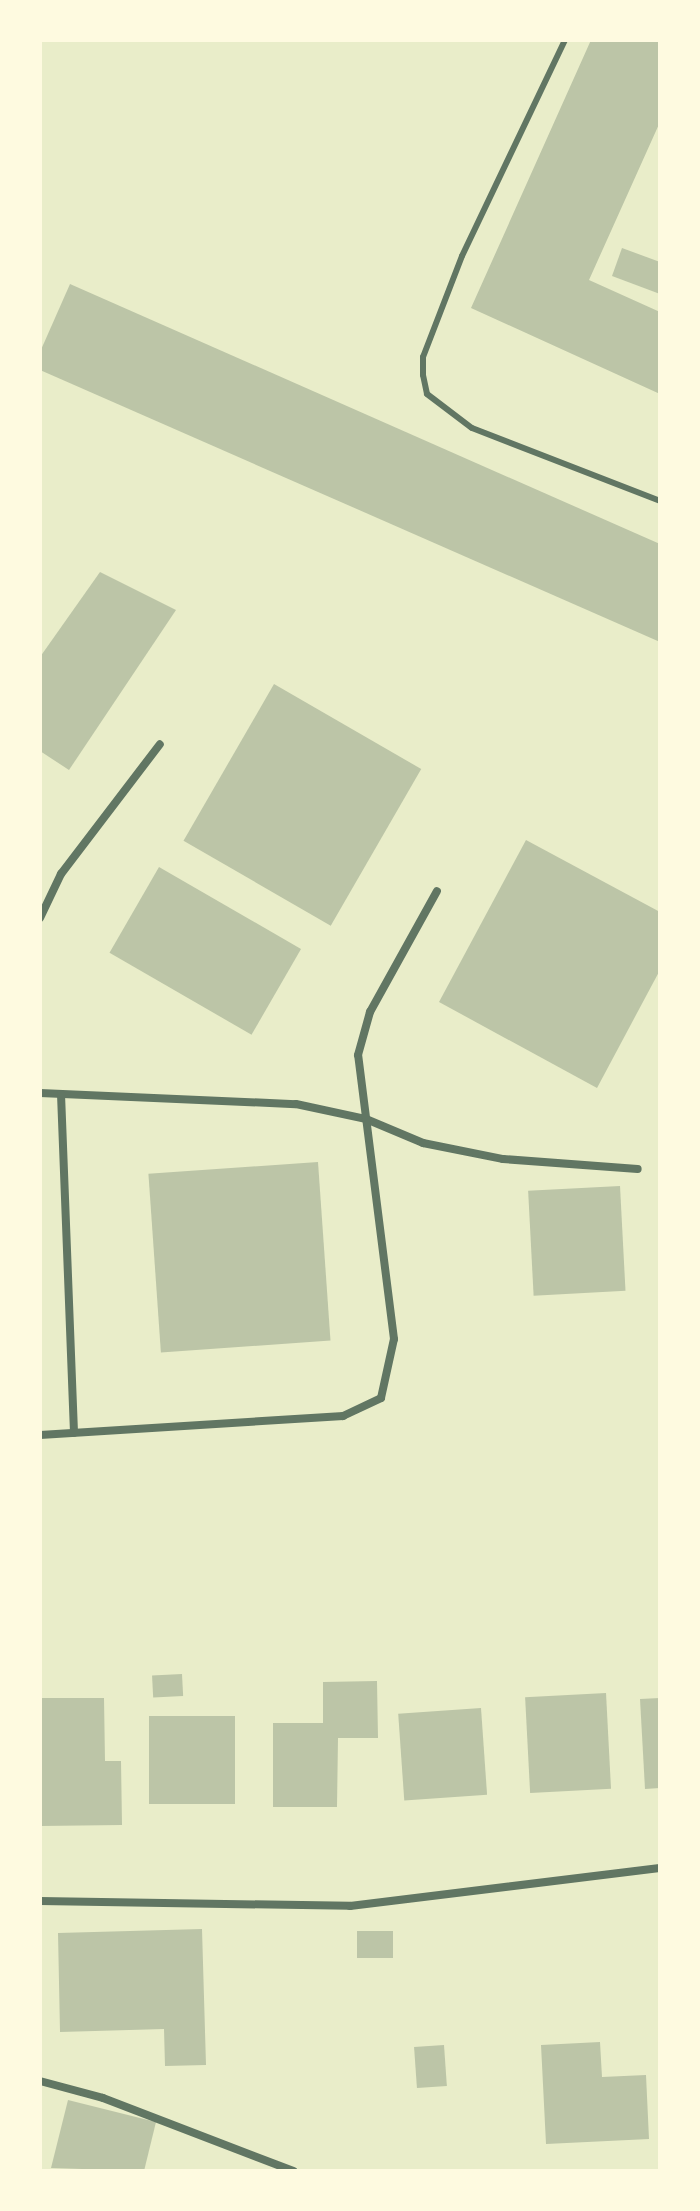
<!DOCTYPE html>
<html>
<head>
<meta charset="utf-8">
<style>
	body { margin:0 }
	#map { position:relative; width:700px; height:2211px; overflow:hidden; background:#e9edc9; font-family:Poppins,sans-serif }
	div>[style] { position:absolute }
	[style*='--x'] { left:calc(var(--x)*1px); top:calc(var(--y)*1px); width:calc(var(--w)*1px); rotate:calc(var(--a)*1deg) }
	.building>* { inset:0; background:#bcc5a7; transform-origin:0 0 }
	.service>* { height:6px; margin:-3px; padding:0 3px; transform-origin:3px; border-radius:3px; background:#617663 }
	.minor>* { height:8px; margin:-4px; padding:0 4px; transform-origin:4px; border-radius:4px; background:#617663 }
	span { translate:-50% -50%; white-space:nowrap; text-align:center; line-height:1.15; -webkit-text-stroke:7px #fefae0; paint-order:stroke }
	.frame { position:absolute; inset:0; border:42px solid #fefae0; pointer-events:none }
</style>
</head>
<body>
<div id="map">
	<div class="building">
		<div style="clip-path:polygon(591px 40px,660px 40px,660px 122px,589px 280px,660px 312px,660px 394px,471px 308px)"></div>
		<div style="clip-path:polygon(622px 248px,660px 262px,660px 294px,612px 276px)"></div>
		<div style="clip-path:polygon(70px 284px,660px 544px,660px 642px,40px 370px,40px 352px)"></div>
		<div style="clip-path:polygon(100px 572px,176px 610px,69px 770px,40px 751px,40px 657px)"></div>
		<div style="left:274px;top:684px;width:170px;height:181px;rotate:30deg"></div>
		<div style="clip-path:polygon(526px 840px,660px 912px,660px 970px,597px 1088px,439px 1002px)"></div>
		<div style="left:159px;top:867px;width:164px;height:99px;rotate:30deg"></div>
		<div style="left:318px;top:1162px;width:179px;height:170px;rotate:86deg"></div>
		<div style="left:620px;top:1186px;width:105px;height:92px;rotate:87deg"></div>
		<div style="left:182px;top:1674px;width:22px;height:30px;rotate:87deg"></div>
		<div style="clip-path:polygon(377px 1681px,378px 1738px,338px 1738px,337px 1807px,273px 1807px,273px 1723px,323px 1723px,323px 1682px)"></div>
		<div style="left:606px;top:1693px;width:96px;height:81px;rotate:87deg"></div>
		<div style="clip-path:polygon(40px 1698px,104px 1698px,105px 1761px,121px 1761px,122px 1825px,40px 1826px)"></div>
		<div style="clip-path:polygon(660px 1698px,660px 1788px,645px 1789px,640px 1699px)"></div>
		<div style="left:481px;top:1708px;width:87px;height:83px;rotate:86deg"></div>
		<div style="left:149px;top:1716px;width:86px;height:88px"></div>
		<div style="clip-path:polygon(202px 1929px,206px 2065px,165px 2066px,164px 2029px,60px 2032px,58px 1933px)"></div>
		<div style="left:357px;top:1931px;width:36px;height:27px"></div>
		<div style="clip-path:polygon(600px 2042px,602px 2077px,646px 2075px,649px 2139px,546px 2144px,541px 2045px)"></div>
		<div style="left:444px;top:2045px;width:41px;height:30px;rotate:86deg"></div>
		<div style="clip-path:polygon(68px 2100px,156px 2122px,144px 2171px,51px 2168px)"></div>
	</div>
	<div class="service">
		<div style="--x:565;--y:40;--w:239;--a:115.5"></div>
		<div style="--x:462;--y:256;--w:108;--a:111.1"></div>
		<div style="--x:423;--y:357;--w:18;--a:90"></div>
		<div style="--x:423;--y:375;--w:19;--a:78"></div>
		<div style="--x:427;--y:394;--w:56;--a:37.1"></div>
		<div style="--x:472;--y:428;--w:202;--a:21.2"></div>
	</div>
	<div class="minor">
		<div style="--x:40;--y:918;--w:49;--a:-64.5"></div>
		<div style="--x:61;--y:874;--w:163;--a:-52.7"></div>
		<div style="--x:40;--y:1093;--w:256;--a:2.5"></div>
		<div style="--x:296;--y:1104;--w:72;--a:12.1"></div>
		<div style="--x:366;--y:1119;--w:62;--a:22.8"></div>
		<div style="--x:423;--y:1143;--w:82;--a:11.3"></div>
		<div style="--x:503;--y:1159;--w:135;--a:4.2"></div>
		<div style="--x:61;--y:1094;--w:339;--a:87.8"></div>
		<div style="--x:40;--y:1435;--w:304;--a:-3.6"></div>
		<div style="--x:343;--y:1416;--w:42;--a:-25.3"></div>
		<div style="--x:381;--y:1398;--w:60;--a:-77.6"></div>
		<div style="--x:394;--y:1339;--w:286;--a:-97.2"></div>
		<div style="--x:358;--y:1055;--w:45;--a:-74.4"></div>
		<div style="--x:370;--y:1012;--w:138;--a:-61"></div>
		<div style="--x:40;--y:1901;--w:310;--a:0.9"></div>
		<div style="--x:350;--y:1906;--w:312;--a:-7"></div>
		<div style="--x:40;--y:2081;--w:65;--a:15.1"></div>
		<div style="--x:103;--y:2098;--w:204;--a:21"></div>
	</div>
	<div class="frame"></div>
</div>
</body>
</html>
